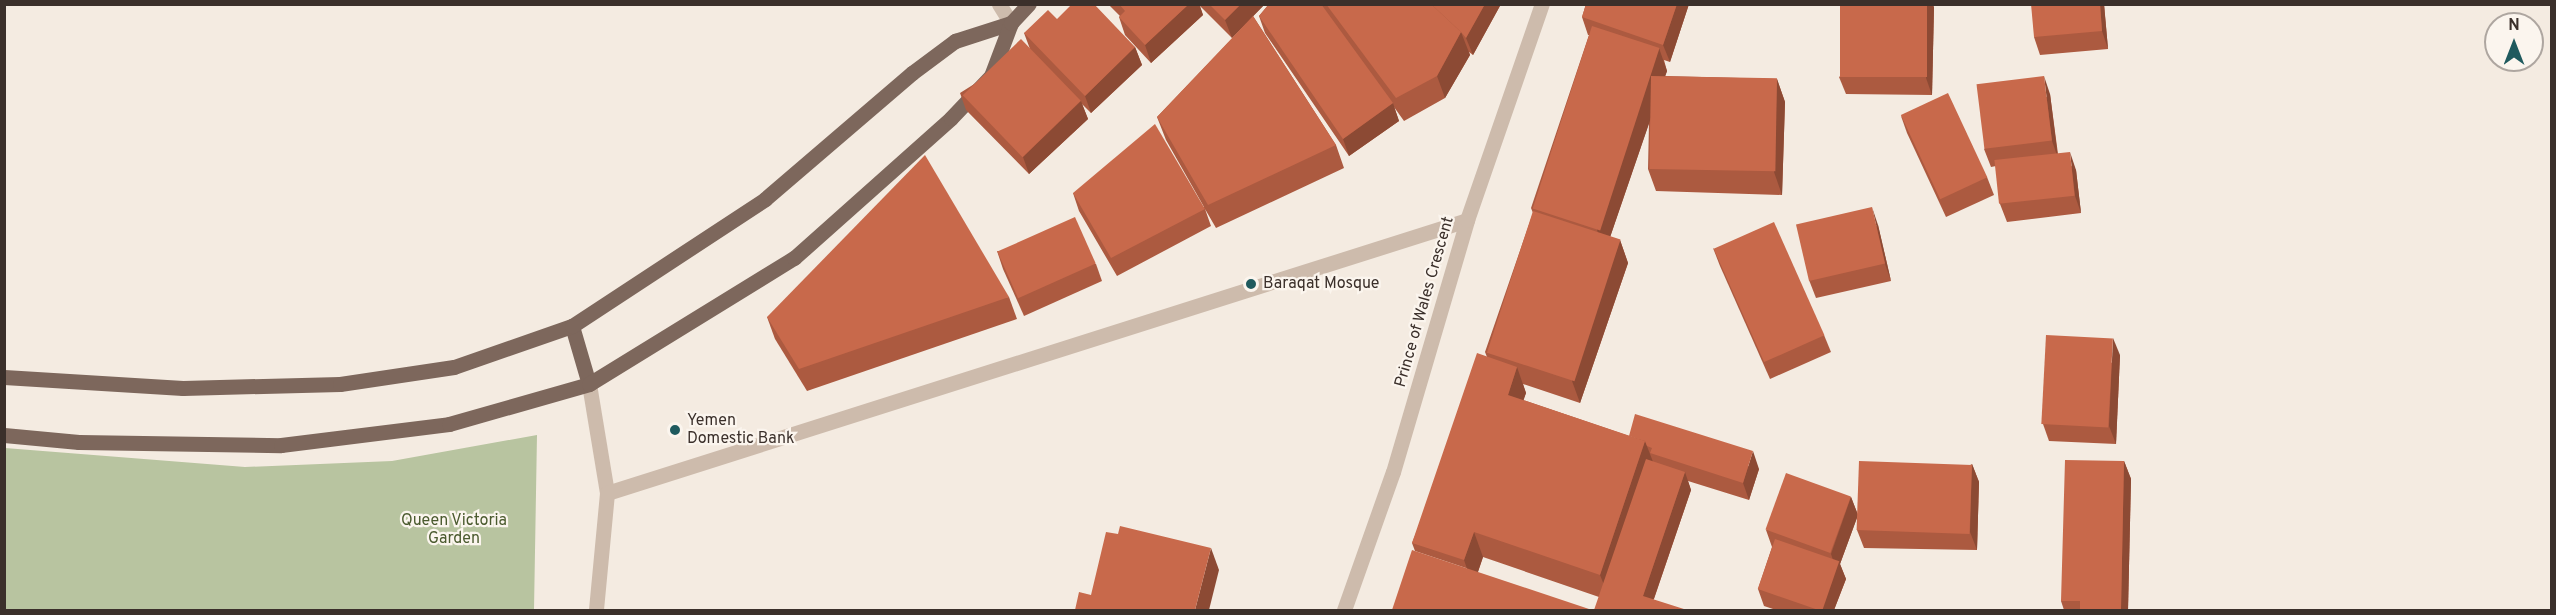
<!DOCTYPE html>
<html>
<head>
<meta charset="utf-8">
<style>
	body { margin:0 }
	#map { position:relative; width:2556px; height:615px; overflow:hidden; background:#f4ebe1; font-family:Overpass,sans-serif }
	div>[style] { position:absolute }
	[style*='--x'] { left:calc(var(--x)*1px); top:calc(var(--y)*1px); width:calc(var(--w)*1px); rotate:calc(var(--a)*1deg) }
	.green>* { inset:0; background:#b8c4a0 }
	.minor>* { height:15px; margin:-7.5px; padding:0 7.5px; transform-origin:7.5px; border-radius:7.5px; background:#cdbbac }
	.major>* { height:15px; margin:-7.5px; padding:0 7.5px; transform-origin:7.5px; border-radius:7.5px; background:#7d675c }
	.wall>* { inset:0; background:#ac5a40 }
	.shaded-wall>* { inset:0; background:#8c4a34 }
	.building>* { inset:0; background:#c8694b; transform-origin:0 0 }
	.dots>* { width:16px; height:16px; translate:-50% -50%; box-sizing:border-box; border:3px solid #fbf5ee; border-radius:50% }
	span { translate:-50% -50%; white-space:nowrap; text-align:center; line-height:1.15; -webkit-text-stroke:4.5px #fbf5ee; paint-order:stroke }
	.poi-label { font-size:16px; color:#3b302b }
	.left { translate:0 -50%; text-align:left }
	.street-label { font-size:16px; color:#3b302b }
	.park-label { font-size:16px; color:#4a5a2e }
	.frame { position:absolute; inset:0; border:6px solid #3b302b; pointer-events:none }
	.north { position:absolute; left:2484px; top:12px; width:60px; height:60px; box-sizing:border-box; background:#fbf5ee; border:2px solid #aea6a0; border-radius:50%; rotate:0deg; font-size:16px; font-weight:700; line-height:24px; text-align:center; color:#3b302b }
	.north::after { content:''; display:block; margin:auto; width:21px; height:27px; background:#1f5a5e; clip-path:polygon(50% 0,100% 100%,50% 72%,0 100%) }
</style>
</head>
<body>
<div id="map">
	<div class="green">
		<div style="clip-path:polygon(537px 435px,534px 610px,5px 610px,5px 448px,245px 467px,392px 461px)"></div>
	</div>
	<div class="minor">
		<div style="--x:999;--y:4;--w:22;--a:58"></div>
		<div style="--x:589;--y:384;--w:110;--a:80.6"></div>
		<div style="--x:607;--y:493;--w:118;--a:95.4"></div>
		<div style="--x:607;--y:493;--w:902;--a:-17.61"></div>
		<div style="--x:1344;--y:610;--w:146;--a:-70.5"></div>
		<div style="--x:1393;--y:472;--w:263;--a:-73.6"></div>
		<div style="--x:1467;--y:220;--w:229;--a:-70.9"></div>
	</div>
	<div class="major">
		<div style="--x:572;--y:326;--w:60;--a:73.7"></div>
		<div style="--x:4;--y:377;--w:179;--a:3.5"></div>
		<div style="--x:183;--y:388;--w:157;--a:-1.5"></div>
		<div style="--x:340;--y:384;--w:115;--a:-8.5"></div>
		<div style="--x:454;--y:367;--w:125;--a:-19.2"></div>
		<div style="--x:572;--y:326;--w:231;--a:-33.3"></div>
		<div style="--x:765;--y:199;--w:194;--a:-40.6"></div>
		<div style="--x:912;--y:73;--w:54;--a:-36.7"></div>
		<div style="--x:955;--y:41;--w:59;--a:-17.8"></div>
		<div style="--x:4;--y:435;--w:75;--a:5.3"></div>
		<div style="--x:79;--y:442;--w:202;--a:0.9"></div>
		<div style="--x:281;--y:445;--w:169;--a:-7.1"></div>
		<div style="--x:449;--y:424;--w:146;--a:-15.9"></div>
		<div style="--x:589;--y:384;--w:241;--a:-31.6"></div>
		<div style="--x:794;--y:258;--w:210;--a:-41.7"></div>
		<div style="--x:951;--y:118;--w:58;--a:-46.4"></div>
		<div style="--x:991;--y:76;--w:57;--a:-69.3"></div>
		<div style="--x:1011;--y:23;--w:26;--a:-47"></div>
	</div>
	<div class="wall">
		<div style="clip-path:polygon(1108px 4px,1265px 4px,1253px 16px,1336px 145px,1344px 168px,1216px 228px,1205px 209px,1211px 226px,1117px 276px,1079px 211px,1073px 193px,1204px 207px,1166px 140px,1157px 117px,1249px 21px,1232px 38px,1200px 6px,1203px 15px,1151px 63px,1125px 35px,1119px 17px,1120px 16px)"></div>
		<div style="clip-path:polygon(1269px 4px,1501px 4px,1473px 55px,1469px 52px,1470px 55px,1445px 98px,1404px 121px,1394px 107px,1399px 121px,1349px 156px,1265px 33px,1259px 16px)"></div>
		<div style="clip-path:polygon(1586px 4px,1689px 4px,1670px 62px,1664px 60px,1667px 71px,1665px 76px,1777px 79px,1785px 102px,1782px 195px,1656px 191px,1648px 169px,1649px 123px,1610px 237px,1620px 240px,1628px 263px,1580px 403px,1523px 384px,1526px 393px,1523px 400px,1629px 436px,1759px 469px,1749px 500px,1688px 481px,1691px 490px,1654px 599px,1599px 597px,1483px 557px,1478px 572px,1415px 551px,1412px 543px,1487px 357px,1485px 352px,1533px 213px,1531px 208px,1589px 35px,1588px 35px,1582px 17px)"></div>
		<div style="clip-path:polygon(2104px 4px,2108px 49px,2040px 55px,2034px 37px)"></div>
		<div style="clip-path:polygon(1934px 7px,1932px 95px,1846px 94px,1839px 77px)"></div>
		<div style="clip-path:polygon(1057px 19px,1135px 47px,1142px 65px,1091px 113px,1082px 104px,1088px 119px,1029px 174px,966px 110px,960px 93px,1030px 49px,1024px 33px)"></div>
		<div style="clip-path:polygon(2050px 94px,2058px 154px,2076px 170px,2081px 213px,2007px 222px,2000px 204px,1996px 166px,1991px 167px,1984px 149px)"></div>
		<div style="clip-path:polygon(1901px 116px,1987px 177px,1994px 195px,1946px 217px,1907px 133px)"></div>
		<div style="clip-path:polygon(1878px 225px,1891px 281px,1816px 298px,1809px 280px)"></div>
		<div style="clip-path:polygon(1713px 248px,1824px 335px,1831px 352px,1770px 379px,1720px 266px)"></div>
		<div style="clip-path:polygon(997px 251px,1096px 264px,1102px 281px,1024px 316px,1003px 269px)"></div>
		<div style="clip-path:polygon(1009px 297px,1017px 319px,807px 391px,775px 339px,767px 317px)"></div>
		<div style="clip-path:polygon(2120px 355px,2116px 444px,2049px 441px,2043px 424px)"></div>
		<div style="clip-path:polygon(2124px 461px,2131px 479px,2128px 610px,2064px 610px,2061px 601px)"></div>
		<div style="clip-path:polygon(1972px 464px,1979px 482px,1977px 550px,1864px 548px,1857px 530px)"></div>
		<div style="clip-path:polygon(1851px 497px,1858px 515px,1840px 564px,1846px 579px,1834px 610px,1776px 610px,1764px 606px,1758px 589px,1772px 547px,1766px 530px)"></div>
	</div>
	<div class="shaded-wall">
		<div style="clip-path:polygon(1189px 4px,1199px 4px,1203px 15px,1151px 63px,1145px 45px)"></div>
		<div style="clip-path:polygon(1241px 4px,1265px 4px,1232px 38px,1225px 20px)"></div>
		<div style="clip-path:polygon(1485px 4px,1501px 4px,1473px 55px,1466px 38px)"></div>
		<div style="clip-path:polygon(1677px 4px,1689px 4px,1670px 62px,1663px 45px)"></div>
		<div style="clip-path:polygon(1927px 4px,1933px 4px,1934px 7px,1932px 95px,1926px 78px)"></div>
		<div style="clip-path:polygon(2100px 4px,2104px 4px,2108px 49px,2102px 31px)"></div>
		<div style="clip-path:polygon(1461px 32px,1470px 55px,1445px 98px,1437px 76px)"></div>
		<div style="clip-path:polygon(1135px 47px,1142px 65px,1091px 113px,1085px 96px)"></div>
		<div style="clip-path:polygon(1659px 48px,1667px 71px,1605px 252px,1597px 230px)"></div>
		<div style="clip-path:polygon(2044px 76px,2050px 94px,2058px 158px,2052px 141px)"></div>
		<div style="clip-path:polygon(1777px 79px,1785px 102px,1782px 195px,1774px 172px)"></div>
		<div style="clip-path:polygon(1081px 101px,1088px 119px,1029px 174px,1023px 157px)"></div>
		<div style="clip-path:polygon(1393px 103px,1399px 121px,1349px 156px,1343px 139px)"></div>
		<div style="clip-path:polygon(2070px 152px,2076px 170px,2081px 213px,2075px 196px)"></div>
		<div style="clip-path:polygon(1872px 207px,1878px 225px,1891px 281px,1885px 264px)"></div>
		<div style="clip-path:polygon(1620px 240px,1628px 263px,1580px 403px,1572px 381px)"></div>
		<div style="clip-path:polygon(2113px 338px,2120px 355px,2116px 444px,2109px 426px)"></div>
		<div style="clip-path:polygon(1517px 367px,1526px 393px,1517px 420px,1508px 395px)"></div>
		<div style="clip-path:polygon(1645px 441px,1655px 467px,1610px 600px,1600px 575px)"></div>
		<div style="clip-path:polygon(1753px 451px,1759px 469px,1749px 500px,1743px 483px)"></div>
		<div style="clip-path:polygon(2124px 461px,2131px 479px,2128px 610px,2121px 610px)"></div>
		<div style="clip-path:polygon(1972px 464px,1979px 482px,1977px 550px,1970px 532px)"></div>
		<div style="clip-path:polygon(1685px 472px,1691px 490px,1650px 610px,1643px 596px)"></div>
		<div style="clip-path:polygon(1851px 497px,1858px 515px,1840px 564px,1846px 579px,1834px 610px,1821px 610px,1836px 569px,1831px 554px)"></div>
		<div style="clip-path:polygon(1474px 532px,1483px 557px,1473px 586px,1464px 560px)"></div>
		<div style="clip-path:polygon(1211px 548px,1219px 570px,1209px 610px,1195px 610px)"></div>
	</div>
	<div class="building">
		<div style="clip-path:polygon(1072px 4px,1094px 4px,1135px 47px,1085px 96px,1024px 33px,1048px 10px,1057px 19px)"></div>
		<div style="clip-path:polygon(1119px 4px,1189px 4px,1145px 45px,1119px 17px,1125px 11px)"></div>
		<div style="clip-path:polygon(1209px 4px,1241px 4px,1225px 20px)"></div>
		<div style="clip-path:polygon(1269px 4px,1321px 4px,1393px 103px,1343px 139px,1259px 16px)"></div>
		<div style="clip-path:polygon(1326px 4px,1431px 4px,1461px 32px,1437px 76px,1396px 98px)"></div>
		<div style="clip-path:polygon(1431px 4px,1485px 4px,1466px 38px,1461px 32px)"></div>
		<div style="clip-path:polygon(1586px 4px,1677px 4px,1663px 45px,1582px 17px)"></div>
		<div style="left:1840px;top:4px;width:87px;height:73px"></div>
		<div style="clip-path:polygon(2031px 4px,2100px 4px,2102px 31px,2034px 37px)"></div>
		<div style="clip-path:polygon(1253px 16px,1336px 145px,1208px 205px,1157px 117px)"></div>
		<div style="left:1592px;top:26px;width:71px;height:192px;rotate:18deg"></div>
		<div style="left:1021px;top:39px;width:86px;height:81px;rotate:46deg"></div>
		<div style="left:1651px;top:76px;width:126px;height:93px;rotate:1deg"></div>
		<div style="left:2044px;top:76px;width:65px;height:68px;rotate:83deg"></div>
		<div style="left:1948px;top:93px;width:93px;height:52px;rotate:65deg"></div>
		<div style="clip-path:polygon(1155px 124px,1205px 209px,1111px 258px,1073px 193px)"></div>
		<div style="left:2070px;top:152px;width:44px;height:76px;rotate:84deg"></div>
		<div style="clip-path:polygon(925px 155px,1009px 297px,799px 369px,767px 317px)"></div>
		<div style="left:1872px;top:207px;width:58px;height:78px;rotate:77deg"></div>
		<div style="left:1533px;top:211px;width:92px;height:149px;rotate:18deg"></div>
		<div style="left:1075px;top:217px;width:51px;height:85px;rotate:66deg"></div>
		<div style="left:1774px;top:222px;width:124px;height:66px;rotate:66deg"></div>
		<div style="left:2046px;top:335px;width:67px;height:89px;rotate:3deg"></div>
		<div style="clip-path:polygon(1477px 353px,1517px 367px,1508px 395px,1645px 441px,1600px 575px,1474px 532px,1464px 560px,1412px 543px)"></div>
		<div style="clip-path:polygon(1635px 414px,1753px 451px,1743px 483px,1650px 453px,1652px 448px,1647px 446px,1645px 441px,1629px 436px)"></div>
		<div style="clip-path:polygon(1646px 459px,1685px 472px,1643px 596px,1687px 610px,1594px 610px)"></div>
		<div style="clip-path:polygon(2065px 460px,2124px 461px,2121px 610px,2080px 610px,2080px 601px,2061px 601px)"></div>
		<div style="left:1859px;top:461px;width:113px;height:69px;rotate:2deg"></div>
		<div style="left:1786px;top:473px;width:69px;height:60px;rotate:20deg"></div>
		<div style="clip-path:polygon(1120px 526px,1211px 548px,1195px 610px,1075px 610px,1079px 592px,1091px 595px,1106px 532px,1118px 534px)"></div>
		<div style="left:1775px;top:539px;width:68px;height:53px;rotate:19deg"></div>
		<div style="clip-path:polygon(1412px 550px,1592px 610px,1392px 610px)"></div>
	</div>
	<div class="dots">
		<div style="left:1251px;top:284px;background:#1f5a5e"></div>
		<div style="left:675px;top:430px;background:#1f5a5e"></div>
	</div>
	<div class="poi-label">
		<span class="left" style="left:1263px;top:284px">Baraqat Mosque</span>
		<span class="left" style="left:687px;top:430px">Yemen<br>Domestic Bank</span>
	</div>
	<div class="street-label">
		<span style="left:1425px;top:302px;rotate:-74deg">Prince of Wales Crescent</span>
	</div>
	<div class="park-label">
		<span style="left:454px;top:530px">Queen Victoria<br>Garden</span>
	</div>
	<div class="frame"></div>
	<div class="north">N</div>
</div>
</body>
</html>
